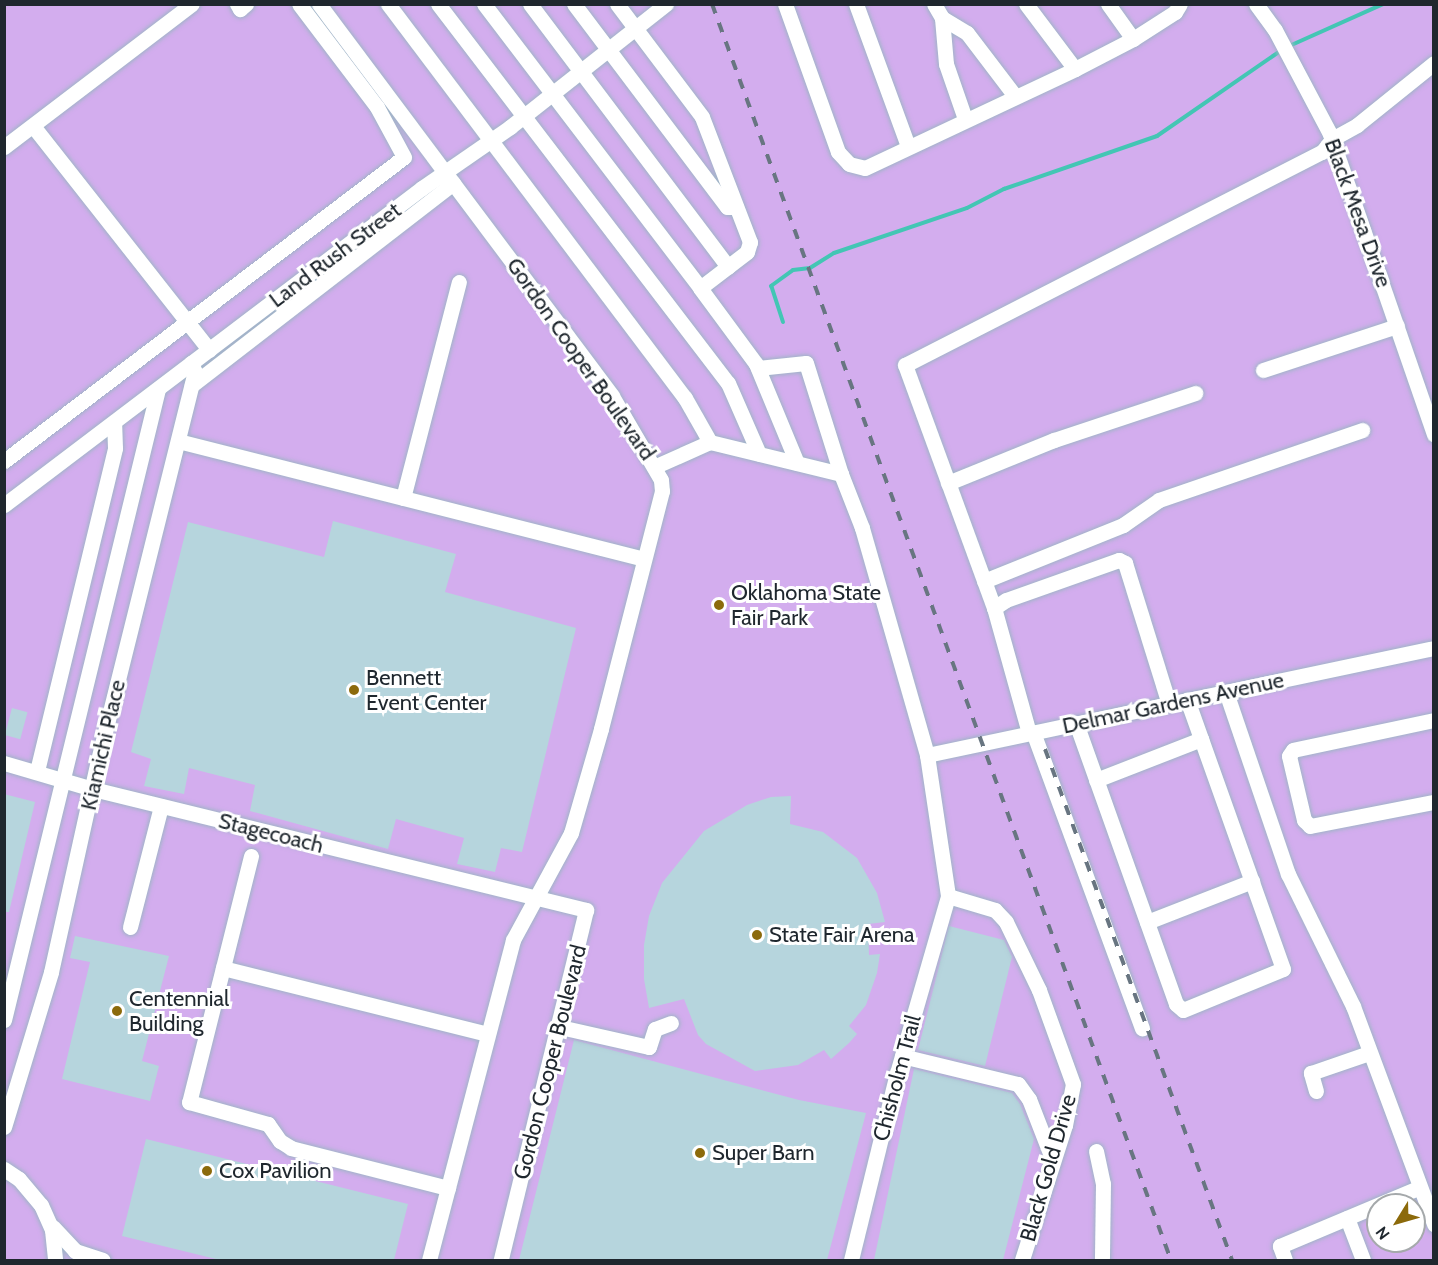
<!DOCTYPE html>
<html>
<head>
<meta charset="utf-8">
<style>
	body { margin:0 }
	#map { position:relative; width:1438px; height:1265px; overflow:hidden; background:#d1e6f9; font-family:Cabin,sans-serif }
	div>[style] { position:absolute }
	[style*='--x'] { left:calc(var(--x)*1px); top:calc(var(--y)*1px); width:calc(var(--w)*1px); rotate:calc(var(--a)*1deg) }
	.green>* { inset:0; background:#d3adee }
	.stream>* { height:4px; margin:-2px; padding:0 2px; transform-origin:2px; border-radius:2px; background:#43c6b4 }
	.building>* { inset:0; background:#b6d5dd; transform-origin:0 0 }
	.roads { filter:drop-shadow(0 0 2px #a0b4c7) drop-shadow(0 0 2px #a0b4c7) }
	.minor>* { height:15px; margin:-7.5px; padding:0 7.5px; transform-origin:7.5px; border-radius:7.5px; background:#fff }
	.rail>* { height:4px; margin-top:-2px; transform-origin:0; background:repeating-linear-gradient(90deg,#687581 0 10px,transparent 0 20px) }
	.dots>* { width:16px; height:16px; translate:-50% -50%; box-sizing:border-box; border:3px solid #fff; border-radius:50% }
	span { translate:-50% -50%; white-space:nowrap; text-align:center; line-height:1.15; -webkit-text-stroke:6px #fff; paint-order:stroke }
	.street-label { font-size:22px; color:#1f272e }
	.poi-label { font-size:22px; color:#1f272e }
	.left { translate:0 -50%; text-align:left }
	.frame { position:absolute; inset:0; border:6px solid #1f272e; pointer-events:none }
	.north { position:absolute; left:1366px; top:1193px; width:60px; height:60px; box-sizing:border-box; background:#fff; border:2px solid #a5a9ab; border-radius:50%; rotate:233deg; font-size:16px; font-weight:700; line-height:24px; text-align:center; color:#1f272e }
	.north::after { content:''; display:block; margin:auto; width:21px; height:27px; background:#8c6a0b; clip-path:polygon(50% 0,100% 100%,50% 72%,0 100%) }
</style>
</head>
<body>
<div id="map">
	<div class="green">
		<div style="clip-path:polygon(evenodd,5px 5px,1433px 5px,1433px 1260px,5px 1260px,5px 5px,1378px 1205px,1414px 1205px,1414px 1241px,1378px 1241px,1378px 1205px)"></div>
	</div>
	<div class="stream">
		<div style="--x:1287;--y:47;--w:105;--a:-24.1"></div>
		<div style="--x:783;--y:322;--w:38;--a:-108"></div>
		<div style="--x:771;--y:286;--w:27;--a:-36"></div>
		<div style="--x:793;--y:270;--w:17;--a:-7"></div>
		<div style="--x:810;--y:268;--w:28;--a:-32"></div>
		<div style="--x:834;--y:253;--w:140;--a:-18.7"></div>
		<div style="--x:967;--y:208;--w:42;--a:-27.2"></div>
		<div style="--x:1004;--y:189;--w:162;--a:-19.1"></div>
		<div style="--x:1157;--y:136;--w:150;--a:-34.6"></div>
	</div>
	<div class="building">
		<div style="clip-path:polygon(333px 521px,456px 554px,445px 592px,576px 628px,522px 852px,501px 848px,495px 872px,457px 864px,464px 838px,396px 819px,388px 849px,250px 811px,255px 785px,189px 768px,184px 794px,144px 786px,151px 759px,131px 752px,188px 522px,324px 557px)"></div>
		<div style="left:12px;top:708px;width:16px;height:28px;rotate:15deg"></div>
		<div style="clip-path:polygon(4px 794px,35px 802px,9px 912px,4px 912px)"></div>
		<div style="clip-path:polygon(791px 796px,790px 824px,823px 832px,857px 858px,877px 893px,885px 922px,868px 924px,869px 955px,880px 954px,877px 973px,866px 1005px,849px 1026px,857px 1034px,849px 1043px,831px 1059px,824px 1050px,798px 1065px,755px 1071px,706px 1044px,698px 1035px,684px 999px,649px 1008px,644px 979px,644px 945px,649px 916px,662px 883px,704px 831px,747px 805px,771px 797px)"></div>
		<div style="clip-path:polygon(949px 926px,1004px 940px,1012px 957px,985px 1066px,918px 1050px)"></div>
		<div style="clip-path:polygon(75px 936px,169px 956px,142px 1061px,159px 1066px,150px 1101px,62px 1079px,90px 962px,70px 958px)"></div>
		<div style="clip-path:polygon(574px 1040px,799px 1100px,866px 1113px,827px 1260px,519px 1260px)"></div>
		<div style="clip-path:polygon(914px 1069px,1012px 1093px,1020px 1104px,1034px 1139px,1003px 1260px,874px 1260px)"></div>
		<div style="clip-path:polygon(146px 1139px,408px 1204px,394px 1260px,220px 1260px,122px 1236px)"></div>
	</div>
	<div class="roads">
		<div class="minor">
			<div style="--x:237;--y:4;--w:6;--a:59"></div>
			<div style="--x:240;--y:9;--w:8;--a:-40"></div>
			<div style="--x:319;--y:4;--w:489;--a:53.2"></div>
			<div style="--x:612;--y:396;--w:97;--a:59.7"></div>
			<div style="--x:661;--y:480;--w:11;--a:85"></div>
			<div style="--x:662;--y:491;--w:246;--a:104.4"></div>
			<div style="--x:601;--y:729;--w:108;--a:106.1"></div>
			<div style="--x:571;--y:833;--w:122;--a:118.5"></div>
			<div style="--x:513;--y:940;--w:331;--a:104.7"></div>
			<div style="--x:388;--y:4;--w:493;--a:53"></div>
			<div style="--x:685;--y:398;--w:51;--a:60.4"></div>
			<div style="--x:438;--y:4;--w:477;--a:52.6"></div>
			<div style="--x:728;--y:383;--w:77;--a:66.4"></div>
			<div style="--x:484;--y:4;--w:357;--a:52.7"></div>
			<div style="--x:530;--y:4;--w:329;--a:53"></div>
			<div style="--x:574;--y:4;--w:254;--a:53"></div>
			<div style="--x:727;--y:207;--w:9;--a:0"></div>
			<div style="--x:617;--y:4;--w:141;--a:53"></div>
			<div style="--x:702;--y:117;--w:134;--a:69"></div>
			<div style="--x:750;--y:242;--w:10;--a:107"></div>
			<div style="--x:747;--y:252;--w:59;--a:142.5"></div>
			<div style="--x:700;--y:288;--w:94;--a:53.6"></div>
			<div style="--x:756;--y:364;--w:107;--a:67.5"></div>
			<div style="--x:785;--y:4;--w:157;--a:70.3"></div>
			<div style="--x:838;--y:152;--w:16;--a:47"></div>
			<div style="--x:849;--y:164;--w:16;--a:14"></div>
			<div style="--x:865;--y:168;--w:232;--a:-25.2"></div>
			<div style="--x:1075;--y:69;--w:65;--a:-27.3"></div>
			<div style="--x:1133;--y:39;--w:50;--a:-32.7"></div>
			<div style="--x:1175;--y:12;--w:9;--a:-58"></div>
			<div style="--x:856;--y:4;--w:151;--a:69.9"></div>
			<div style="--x:934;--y:4;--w:16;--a:60"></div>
			<div style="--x:942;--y:18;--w:46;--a:85"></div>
			<div style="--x:946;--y:64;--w:58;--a:70.9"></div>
			<div style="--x:1026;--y:4;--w:81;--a:53"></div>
			<div style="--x:1108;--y:4;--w:43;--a:54.5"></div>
			<div style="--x:1256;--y:4;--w:32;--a:54"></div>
			<div style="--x:1275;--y:30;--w:118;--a:62.1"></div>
			<div style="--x:1330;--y:134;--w:318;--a:70.9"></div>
			<div style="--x:942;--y:18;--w:29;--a:31"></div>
			<div style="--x:967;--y:33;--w:79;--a:52.7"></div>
			<div style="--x:33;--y:126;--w:285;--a:51.8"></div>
			<div style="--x:4;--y:147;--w:236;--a:-37.3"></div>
			<div style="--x:758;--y:368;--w:48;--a:-5.9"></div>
			<div style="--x:806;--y:363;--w:116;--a:72.5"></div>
			<div style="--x:1263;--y:370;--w:141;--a:-18.2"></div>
			<div style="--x:192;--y:385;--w:330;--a:-37.7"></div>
			<div style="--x:178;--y:441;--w:480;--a:14.2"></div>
			<div style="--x:4;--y:461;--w:502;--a:-37.23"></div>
			<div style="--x:404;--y:157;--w:57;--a:-118.4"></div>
			<div style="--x:377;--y:107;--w:129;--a:-127.1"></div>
			<div style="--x:656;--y:466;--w:59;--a:-24"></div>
			<div style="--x:710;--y:442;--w:135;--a:13.7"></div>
			<div style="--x:841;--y:474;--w:58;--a:68.7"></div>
			<div style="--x:862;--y:528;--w:236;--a:74"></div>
			<div style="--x:927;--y:755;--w:143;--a:81.5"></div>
			<div style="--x:948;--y:896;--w:49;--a:16.6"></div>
			<div style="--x:995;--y:910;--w:16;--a:47"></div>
			<div style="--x:1006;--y:922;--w:76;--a:64.1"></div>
			<div style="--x:1039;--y:990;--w:100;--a:70.1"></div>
			<div style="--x:1073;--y:1084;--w:42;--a:101"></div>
			<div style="--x:1065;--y:1125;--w:142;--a:107.7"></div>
			<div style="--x:948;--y:483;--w:114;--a:-22.1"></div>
			<div style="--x:1054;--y:440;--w:149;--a:-18.4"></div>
			<div style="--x:403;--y:498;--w:223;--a:-75.5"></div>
			<div style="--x:4;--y:505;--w:525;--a:-37.18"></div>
			<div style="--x:422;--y:188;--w:107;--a:-34.7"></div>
			<div style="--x:510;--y:127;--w:199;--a:-38.3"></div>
			<div style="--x:984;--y:581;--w:150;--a:-21.9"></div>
			<div style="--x:1123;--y:525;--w:44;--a:-34.8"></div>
			<div style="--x:1159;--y:500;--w:215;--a:-19"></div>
			<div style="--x:994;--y:608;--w:259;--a:-110.1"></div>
			<div style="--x:905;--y:365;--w:468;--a:-27.1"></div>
			<div style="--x:1322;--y:152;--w:16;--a:-52"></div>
			<div style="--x:1332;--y:139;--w:29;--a:-29"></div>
			<div style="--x:1357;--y:125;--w:99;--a:-38.8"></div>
			<div style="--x:1226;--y:692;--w:192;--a:71.2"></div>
			<div style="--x:1288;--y:874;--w:147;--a:63.8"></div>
			<div style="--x:1353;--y:1006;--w:233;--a:69.6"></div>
			<div style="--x:1434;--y:720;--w:144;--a:168"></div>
			<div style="--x:1293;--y:750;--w:7;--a:124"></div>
			<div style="--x:1289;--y:756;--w:66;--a:76.8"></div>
			<div style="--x:1304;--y:820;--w:8;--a:45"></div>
			<div style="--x:1310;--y:826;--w:126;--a:-11"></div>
			<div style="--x:1076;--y:723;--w:298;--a:70.4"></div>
			<div style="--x:1176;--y:1004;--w:9;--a:41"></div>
			<div style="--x:1183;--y:1010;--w:108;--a:-22.3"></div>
			<div style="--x:1283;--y:969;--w:286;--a:-109.6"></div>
			<div style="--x:1033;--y:732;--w:316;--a:69.8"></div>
			<div style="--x:1029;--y:733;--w:130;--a:-105.6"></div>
			<div style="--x:994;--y:608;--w:14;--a:-34"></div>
			<div style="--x:1006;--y:600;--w:120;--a:-19.5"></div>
			<div style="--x:1119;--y:560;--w:7;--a:27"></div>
			<div style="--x:1125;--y:563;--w:148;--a:72.7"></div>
			<div style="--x:927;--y:755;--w:518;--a:-11.92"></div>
			<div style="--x:4;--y:763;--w:93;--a:16.3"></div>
			<div style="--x:93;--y:789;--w:508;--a:13.79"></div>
			<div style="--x:586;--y:910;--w:360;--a:103.7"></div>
			<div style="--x:37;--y:771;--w:332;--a:-76.4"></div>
			<div style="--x:115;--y:448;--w:26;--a:-92"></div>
			<div style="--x:1096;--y:780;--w:113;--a:-21.3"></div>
			<div style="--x:251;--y:856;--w:254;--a:104.1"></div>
			<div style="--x:189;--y:1102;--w:82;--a:15.6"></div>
			<div style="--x:268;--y:1124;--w:21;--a:55"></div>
			<div style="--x:280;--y:1141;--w:13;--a:32"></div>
			<div style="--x:291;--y:1148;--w:162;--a:14.3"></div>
			<div style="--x:1147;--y:922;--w:113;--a:-21.3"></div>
			<div style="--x:130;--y:927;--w:125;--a:-75.6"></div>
			<div style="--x:223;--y:968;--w:272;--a:14"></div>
			<div style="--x:4;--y:1020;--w:650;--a:-76.28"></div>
			<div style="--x:560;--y:1027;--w:91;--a:12.7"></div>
			<div style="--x:649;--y:1047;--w:19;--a:-72"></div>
			<div style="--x:655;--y:1029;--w:17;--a:-21"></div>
			<div style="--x:902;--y:1056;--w:119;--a:13.6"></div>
			<div style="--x:1018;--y:1084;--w:19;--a:54"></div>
			<div style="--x:1029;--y:1099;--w:66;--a:68.8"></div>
			<div style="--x:1316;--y:1091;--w:19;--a:-106"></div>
			<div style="--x:1311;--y:1073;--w:61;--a:-19"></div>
			<div style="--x:4;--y:1127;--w:162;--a:-73.1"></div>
			<div style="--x:51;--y:972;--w:217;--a:-77.5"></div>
			<div style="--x:98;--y:760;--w:400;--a:-76"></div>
			<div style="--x:195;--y:372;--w:10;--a:-114"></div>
			<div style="--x:1096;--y:1151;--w:34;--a:78"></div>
			<div style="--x:1103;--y:1184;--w:76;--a:90.8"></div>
			<div style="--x:4;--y:1169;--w:18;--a:34"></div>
			<div style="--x:19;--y:1179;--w:34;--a:50"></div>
			<div style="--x:41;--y:1205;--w:27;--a:66"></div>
			<div style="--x:52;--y:1230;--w:30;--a:84"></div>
			<div style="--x:1347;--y:1218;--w:45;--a:69.1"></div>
			<div style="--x:53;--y:1227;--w:33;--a:47"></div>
			<div style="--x:75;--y:1251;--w:29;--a:18"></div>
			<div style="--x:851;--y:1260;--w:193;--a:-76.2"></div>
			<div style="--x:897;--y:1073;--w:184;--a:-73.9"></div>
			<div style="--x:1285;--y:1260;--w:15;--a:-110"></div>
			<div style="--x:1280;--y:1246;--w:150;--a:-22.8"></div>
		</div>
	</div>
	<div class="rail">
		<div style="--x:712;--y:4;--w:1337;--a:69.93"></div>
		<div style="--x:1045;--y:749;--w:544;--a:69.9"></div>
	</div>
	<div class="dots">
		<div style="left:719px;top:605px;background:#8c6a0b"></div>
		<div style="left:354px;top:690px;background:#8c6a0b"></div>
		<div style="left:757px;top:935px;background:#8c6a0b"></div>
		<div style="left:117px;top:1011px;background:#8c6a0b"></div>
		<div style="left:700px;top:1153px;background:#8c6a0b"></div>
		<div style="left:207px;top:1171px;background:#8c6a0b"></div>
	</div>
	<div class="street-label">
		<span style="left:1358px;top:213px;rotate:70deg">Black Mesa Drive</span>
		<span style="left:335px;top:255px;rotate:-37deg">Land Rush Street</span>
		<span style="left:581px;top:359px;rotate:55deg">Gordon Cooper Boulevard</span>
		<span style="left:1173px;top:703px;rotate:-12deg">Delmar Gardens Avenue</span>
		<span style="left:103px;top:745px;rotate:-77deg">Kiamichi Place</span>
		<span style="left:271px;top:833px;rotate:14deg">Stagecoach</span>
		<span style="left:550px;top:1062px;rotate:-76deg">Gordon Cooper Boulevard</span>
		<span style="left:897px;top:1078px;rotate:-75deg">Chisholm Trail</span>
		<span style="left:1048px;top:1168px;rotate:-74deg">Black Gold Drive</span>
	</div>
	<div class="poi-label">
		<span class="left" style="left:731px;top:605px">Oklahoma State<br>Fair Park</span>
		<span class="left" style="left:366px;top:690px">Bennett<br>Event Center</span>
		<span class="left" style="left:769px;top:935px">State Fair Arena</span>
		<span class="left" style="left:129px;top:1011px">Centennial<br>Building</span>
		<span class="left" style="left:712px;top:1153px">Super Barn</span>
		<span class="left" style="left:219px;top:1171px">Cox Pavilion</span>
	</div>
	<div class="frame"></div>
	<div class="north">N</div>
</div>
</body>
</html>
